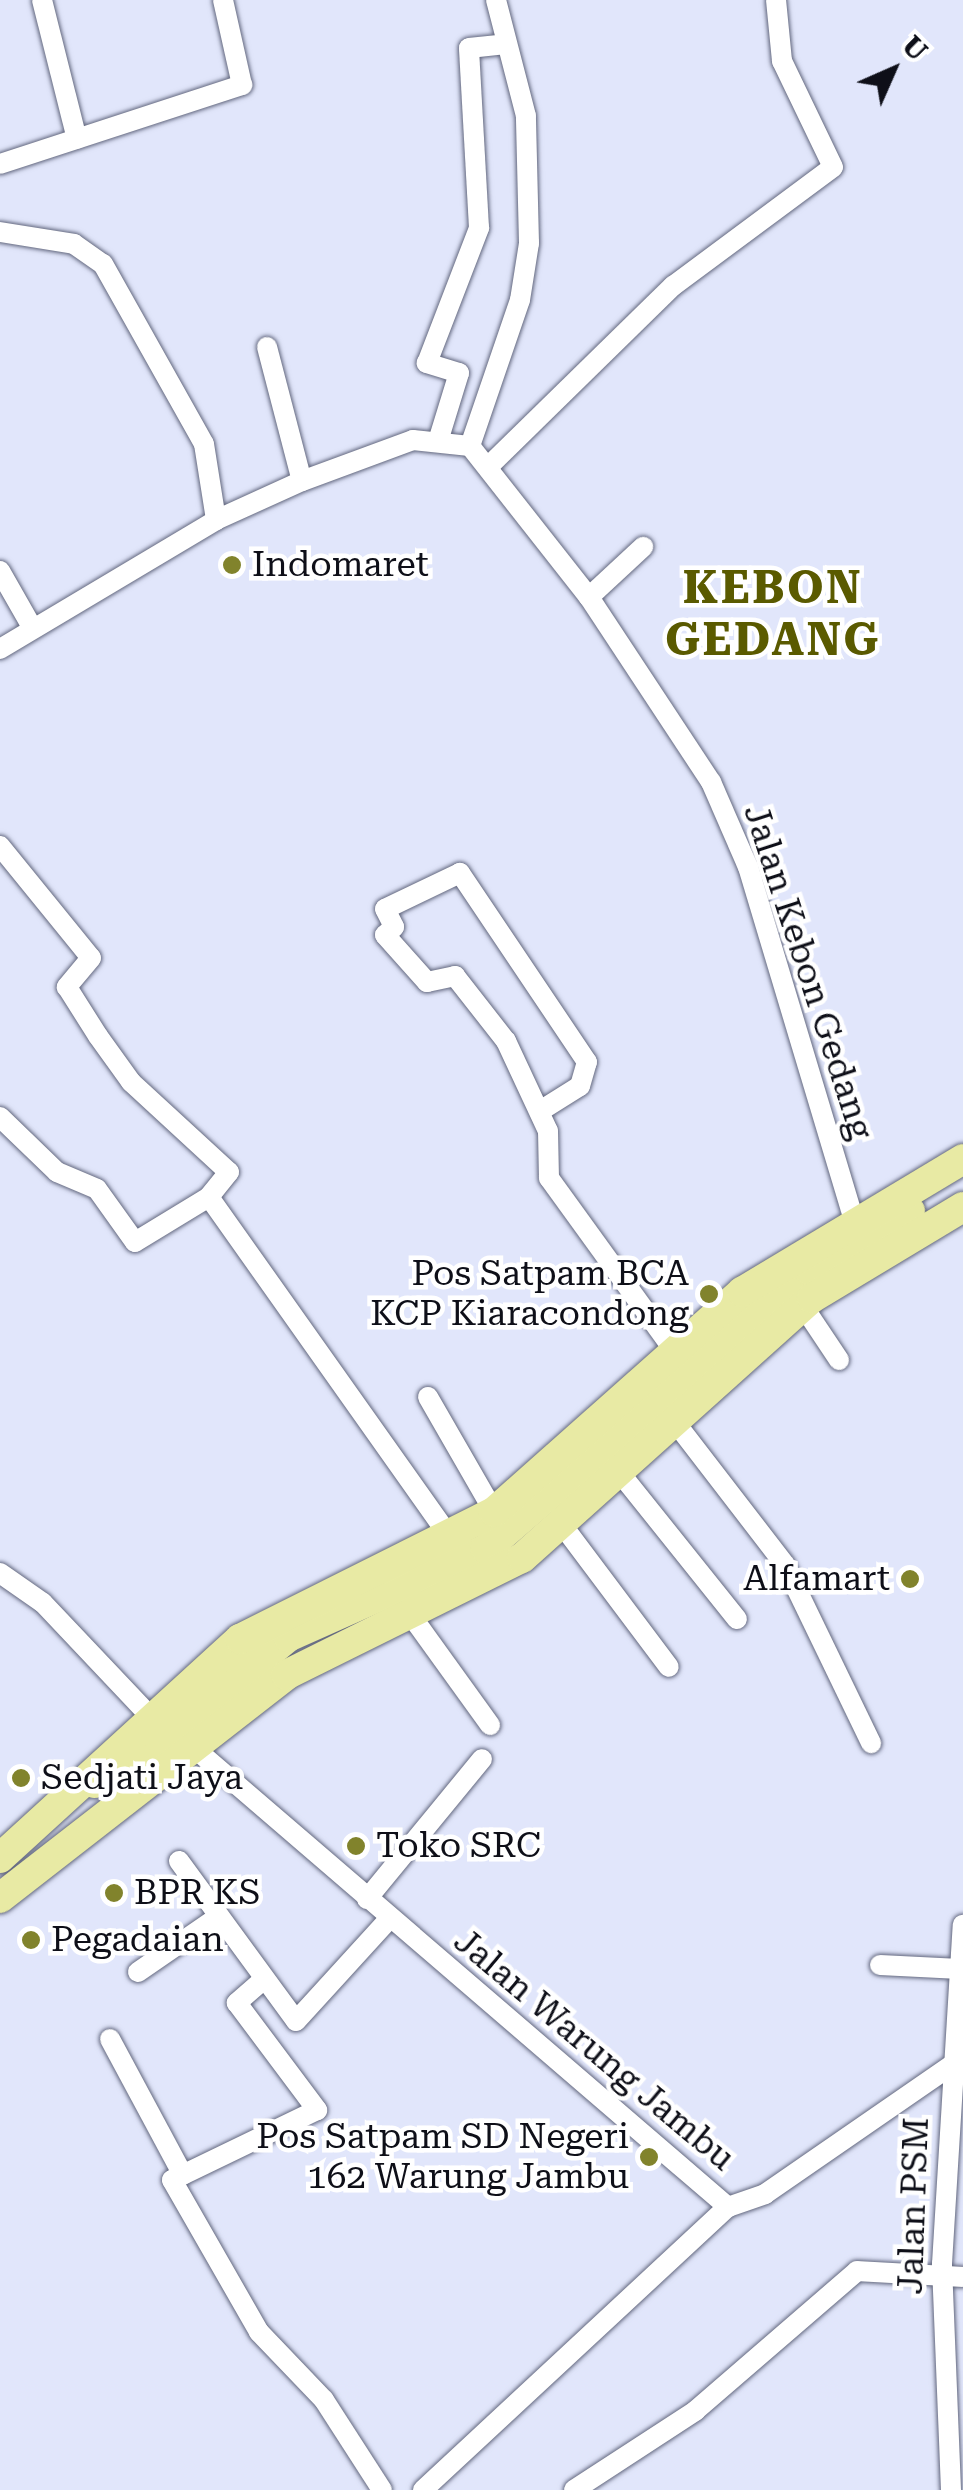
<!DOCTYPE html>
<html>
<head>
<meta charset="utf-8">
<style>
	body { margin:0 }
	#map { position:relative; width:963px; height:2490px; overflow:hidden; background:#e1e6fb; font-family:"Roboto Serif",serif }
	div>[style] { position:absolute }
	[style*='--x'] { left:calc(var(--x)*1px); top:calc(var(--y)*1px); width:calc(var(--w)*1px); rotate:calc(var(--a)*1deg) }
	.roads { filter:drop-shadow(0 0 2px #62677e) drop-shadow(0 0 2px #62677e) }
	.street>* { height:20px; margin:-10px; padding:0 10px; transform-origin:10px; border-radius:10px; background:#fff }
	.primary>* { height:30px; margin:-15px; padding:0 15px; transform-origin:15px; border-radius:15px; background:#e8eaa4 }
	.dots>* { width:28px; height:28px; translate:-50% -50%; box-sizing:border-box; border:5px solid #fff; border-radius:50% }
	span { translate:-50% -50%; white-space:nowrap; text-align:center; line-height:1.15; -webkit-text-stroke:9px #fff; paint-order:stroke }
	.poi-label { font-size:35px; color:#0e0f18 }
	.left { translate:0 -50%; text-align:left }
	.right { translate:-100% -50%; text-align:right }
	.street-label { font-size:35px; color:#0e0f18 }
	.district-label { font-size:45px; color:#5a5a00; font-weight:700; letter-spacing:2.5px }
	.north { position:absolute; left:843px; top:20px; width:100px; height:100px; -webkit-text-stroke:8px #fff; paint-order:stroke; rotate:45deg; font-size:28px; font-weight:700; line-height:40px; text-align:center; color:#0e0f18 }
	.north::after { content:''; display:block; margin:auto; width:35px; height:45px; background:#0e0f18; clip-path:polygon(50% 0,100% 100%,50% 72%,0 100%) }
</style>
</head>
<body>
<div id="map">
	<div class="roads">
		<div class="street">
			<div style="--x:42;--y:0;--w:143;--a:75.9"></div>
			<div style="--x:0;--y:164;--w:255;--a:-18.1"></div>
			<div style="--x:242;--y:85;--w:87;--a:-102.6"></div>
			<div style="--x:0;--y:232;--w:75;--a:9.2"></div>
			<div style="--x:74;--y:244;--w:35;--a:35"></div>
			<div style="--x:103;--y:264;--w:206;--a:60.7"></div>
			<div style="--x:204;--y:444;--w:77;--a:81"></div>
			<div style="--x:267;--y:347;--w:138;--a:75.4"></div>
			<div style="--x:439;--y:438;--w:68;--a:-72.9"></div>
			<div style="--x:459;--y:373;--w:34;--a:-163"></div>
			<div style="--x:427;--y:363;--w:145;--a:-68.9"></div>
			<div style="--x:479;--y:228;--w:180;--a:-93.2"></div>
			<div style="--x:469;--y:48;--w:37;--a:-6"></div>
			<div style="--x:470;--y:446;--w:154;--a:-71.1"></div>
			<div style="--x:520;--y:300;--w:58;--a:-81"></div>
			<div style="--x:529;--y:243;--w:127;--a:-91.4"></div>
			<div style="--x:526;--y:116;--w:120;--a:-104.5"></div>
			<div style="--x:491;--y:464;--w:255;--a:-44.4"></div>
			<div style="--x:673;--y:286;--w:199;--a:-36.6"></div>
			<div style="--x:833;--y:167;--w:118;--a:-115.7"></div>
			<div style="--x:782;--y:61;--w:61;--a:-95.6"></div>
			<div style="--x:0;--y:571;--w:64;--a:60.3"></div>
			<div style="--x:589;--y:597;--w:74;--a:-42.8"></div>
			<div style="--x:0;--y:649;--w:252;--a:-30.8"></div>
			<div style="--x:216;--y:520;--w:94;--a:-24.4"></div>
			<div style="--x:302;--y:481;--w:118;--a:-20.3"></div>
			<div style="--x:413;--y:440;--w:57;--a:6"></div>
			<div style="--x:470;--y:446;--w:192;--a:51.8"></div>
			<div style="--x:589;--y:597;--w:222;--a:56.6"></div>
			<div style="--x:711;--y:782;--w:93;--a:66.5"></div>
			<div style="--x:748;--y:867;--w:366;--a:73.3"></div>
			<div style="--x:0;--y:846;--w:144;--a:50.9"></div>
			<div style="--x:91;--y:958;--w:38;--a:130"></div>
			<div style="--x:67;--y:987;--w:58;--a:57.7"></div>
			<div style="--x:98;--y:1036;--w:57;--a:54.3"></div>
			<div style="--x:131;--y:1082;--w:133;--a:42.6"></div>
			<div style="--x:229;--y:1172;--w:32;--a:129"></div>
			<div style="--x:209;--y:1197;--w:418;--a:54.7"></div>
			<div style="--x:540;--y:1111;--w:47;--a:-32"></div>
			<div style="--x:580;--y:1086;--w:25;--a:-74"></div>
			<div style="--x:587;--y:1062;--w:228;--a:-123.9"></div>
			<div style="--x:460;--y:873;--w:83;--a:154.4"></div>
			<div style="--x:385;--y:909;--w:20;--a:63"></div>
			<div style="--x:394;--y:927;--w:12;--a:138"></div>
			<div style="--x:385;--y:935;--w:63;--a:48.2"></div>
			<div style="--x:427;--y:982;--w:29;--a:-12"></div>
			<div style="--x:455;--y:976;--w:83;--a:51.9"></div>
			<div style="--x:506;--y:1041;--w:99;--a:65"></div>
			<div style="--x:548;--y:1131;--w:47;--a:88.8"></div>
			<div style="--x:549;--y:1178;--w:215;--a:54.1"></div>
			<div style="--x:0;--y:1117;--w:79;--a:44"></div>
			<div style="--x:57;--y:1172;--w:43;--a:23"></div>
			<div style="--x:97;--y:1189;--w:65;--a:54.4"></div>
			<div style="--x:135;--y:1242;--w:87;--a:-31.3"></div>
			<div style="--x:803;--y:1306;--w:65;--a:56.3"></div>
			<div style="--x:428;--y:1397;--w:133;--a:60.1"></div>
			<div style="--x:675;--y:1422;--w:180;--a:52.4"></div>
			<div style="--x:785;--y:1565;--w:198;--a:64.2"></div>
			<div style="--x:620;--y:1473;--w:187;--a:51.3"></div>
			<div style="--x:563;--y:1526;--w:176;--a:53.1"></div>
			<div style="--x:0;--y:1573;--w:52;--a:34.9"></div>
			<div style="--x:43;--y:1603;--w:154;--a:46.6"></div>
			<div style="--x:410;--y:1614;--w:137;--a:54.2"></div>
			<div style="--x:193;--y:1747;--w:706;--a:40.69"></div>
			<div style="--x:179;--y:1861;--w:198;--a:53.8"></div>
			<div style="--x:296;--y:2021;--w:139;--a:-47.6"></div>
			<div style="--x:367;--y:1899;--w:181;--a:-50.6"></div>
			<div style="--x:880;--y:1965;--w:80;--a:2.9"></div>
			<div style="--x:138;--y:1972;--w:97;--a:-34.5"></div>
			<div style="--x:263;--y:1980;--w:35;--a:139"></div>
			<div style="--x:237;--y:2003;--w:134;--a:53.2"></div>
			<div style="--x:317;--y:2110;--w:161;--a:154.2"></div>
			<div style="--x:172;--y:2180;--w:175;--a:60.2"></div>
			<div style="--x:259;--y:2332;--w:94;--a:46.3"></div>
			<div style="--x:324;--y:2400;--w:107;--a:57.2"></div>
			<div style="--x:110;--y:2039;--w:154;--a:61.8"></div>
			<div style="--x:728;--y:2207;--w:39;--a:-19"></div>
			<div style="--x:765;--y:2194;--w:227;--a:-34.6"></div>
			<div style="--x:423;--y:2490;--w:416;--a:-42.9"></div>
			<div style="--x:574;--y:2490;--w:145;--a:-33.1"></div>
			<div style="--x:695;--y:2411;--w:214;--a:-40.8"></div>
			<div style="--x:857;--y:2271;--w:106;--a:3.2"></div>
			<div style="--x:951;--y:2490;--w:226;--a:-92.3"></div>
			<div style="--x:942;--y:2264;--w:340;--a:-86.5"></div>
		</div>
		<div class="primary">
			<div style="--x:94;--y:1783;--w:55;--a:-28.4"></div>
			<div style="--x:142;--y:1757;--w:189;--a:-39.4"></div>
			<div style="--x:288;--y:1637;--w:217;--a:-24"></div>
			<div style="--x:486;--y:1549;--w:427;--a:-40.8"></div>
			<div style="--x:809;--y:1270;--w:117;--a:-30.3"></div>
			<div style="--x:0;--y:1858;--w:325;--a:-42.4"></div>
			<div style="--x:240;--y:1639;--w:284;--a:-26.6"></div>
			<div style="--x:494;--y:1512;--w:332;--a:-41.6"></div>
			<div style="--x:742;--y:1292;--w:258;--a:-31"></div>
			<div style="--x:0;--y:1898;--w:363;--a:-37.9"></div>
			<div style="--x:286;--y:1675;--w:263;--a:-26.4"></div>
			<div style="--x:522;--y:1558;--w:389;--a:-41.9"></div>
			<div style="--x:812;--y:1298;--w:176;--a:-31.1"></div>
		</div>
	</div>
	<div class="dots">
		<div style="left:232px;top:565px;background:#81832c"></div>
		<div style="left:709px;top:1294px;background:#81832c"></div>
		<div style="left:910px;top:1579px;background:#81832c"></div>
		<div style="left:21px;top:1778px;background:#81832c"></div>
		<div style="left:356px;top:1846px;background:#81832c"></div>
		<div style="left:114px;top:1893px;background:#81832c"></div>
		<div style="left:31px;top:1940px;background:#81832c"></div>
		<div style="left:649px;top:2157px;background:#81832c"></div>
	</div>
	<div class="poi-label">
		<span class="left" style="left:252px;top:565px">Indomaret</span>
		<span class="right" style="left:689px;top:1294px">Pos Satpam BCA<br>KCP Kiaracondong</span>
		<span class="right" style="left:890px;top:1579px">Alfamart</span>
		<span class="left" style="left:41px;top:1778px">Sedjati Jaya</span>
		<span class="left" style="left:376px;top:1846px">Toko SRC</span>
		<span class="left" style="left:134px;top:1893px">BPR KS</span>
		<span class="left" style="left:51px;top:1940px">Pegadaian</span>
		<span class="right" style="left:629px;top:2157px">Pos Satpam SD Negeri<br>162 Warung Jambu</span>
	</div>
	<div class="street-label">
		<span style="left:808px;top:972px;rotate:72deg">Jalan Kebon Gedang</span>
		<span style="left:594px;top:2050px;rotate:40deg">Jalan Warung Jambu</span>
		<span style="left:914px;top:2206px;rotate:-88deg">Jalan PSM</span>
	</div>
	<div class="district-label">
		<span style="left:773px;top:614px">KEBON<br>GEDANG</span>
	</div>
	<div class="north">U</div>
</div>
</body>
</html>
